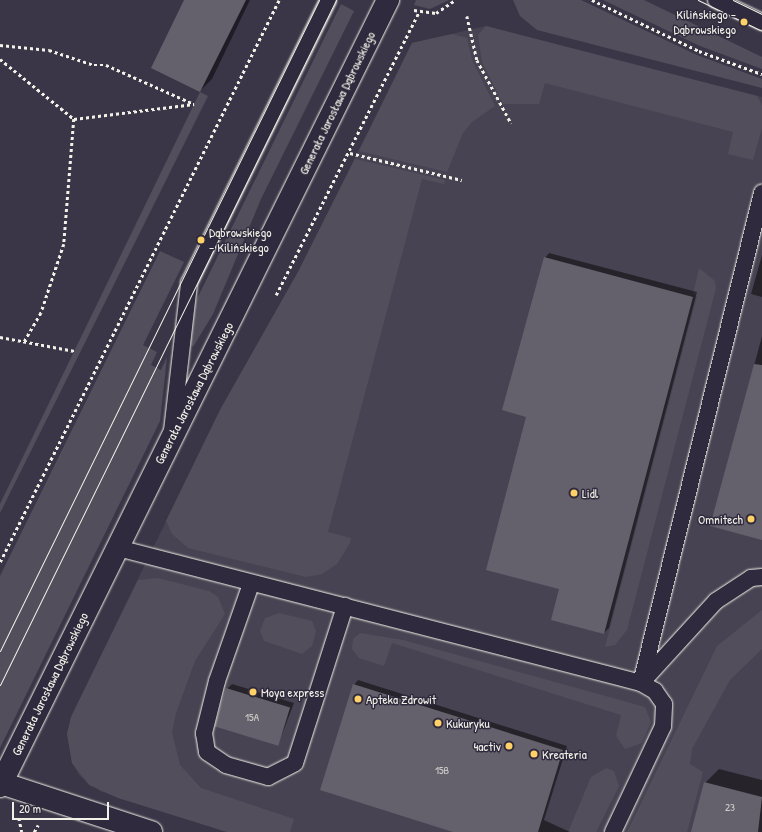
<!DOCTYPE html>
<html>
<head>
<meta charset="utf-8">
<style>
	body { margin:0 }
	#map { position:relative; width:762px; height:832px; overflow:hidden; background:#3b3647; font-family:"Patrick Hand",sans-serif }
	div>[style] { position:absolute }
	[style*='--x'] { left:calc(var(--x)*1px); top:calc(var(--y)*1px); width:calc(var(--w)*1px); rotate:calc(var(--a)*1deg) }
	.built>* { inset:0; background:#484352 }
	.green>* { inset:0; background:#534e5c }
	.shadow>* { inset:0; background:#0007 }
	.building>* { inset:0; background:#65616c; transform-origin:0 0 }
	.path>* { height:2.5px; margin-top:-1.25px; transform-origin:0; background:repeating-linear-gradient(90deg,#f4f1e8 0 3px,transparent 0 6px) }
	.roads { filter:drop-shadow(0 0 1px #f4f1e8) drop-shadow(0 0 1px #f4f1e8) }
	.lane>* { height:16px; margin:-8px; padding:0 8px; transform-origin:8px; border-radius:8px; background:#2f2a3d }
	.street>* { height:22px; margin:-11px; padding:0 11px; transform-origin:11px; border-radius:11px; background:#2f2a3d }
	.secondary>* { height:22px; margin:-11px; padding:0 11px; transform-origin:11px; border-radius:11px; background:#2f2a3d }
	.tram>* { height:1px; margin:-0.5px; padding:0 0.5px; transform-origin:0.5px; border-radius:0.5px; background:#f4f1e8 }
	.dots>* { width:11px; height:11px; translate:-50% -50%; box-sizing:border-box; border:2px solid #2f2a3d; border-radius:50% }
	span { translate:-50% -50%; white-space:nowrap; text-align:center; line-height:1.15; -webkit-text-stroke:3px #2f2a3d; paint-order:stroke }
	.number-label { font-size:11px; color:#d0cdc9 }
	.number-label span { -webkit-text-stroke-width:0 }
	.poi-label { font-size:13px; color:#f4f1e8 }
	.right { translate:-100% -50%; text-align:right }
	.left { translate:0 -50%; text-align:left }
	.street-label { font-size:13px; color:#f4f1e8 }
	.scale { position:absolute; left:12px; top:802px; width:97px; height:18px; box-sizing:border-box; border:2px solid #f4f1e8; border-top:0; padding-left:5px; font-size:12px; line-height:14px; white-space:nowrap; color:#f4f1e8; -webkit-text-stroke:3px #2f2a3d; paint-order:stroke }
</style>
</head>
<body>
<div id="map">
	<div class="built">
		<div style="clip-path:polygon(486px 26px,762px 97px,762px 832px,227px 832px,100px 791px,80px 776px,72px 763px,67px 734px,71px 717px,220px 410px,298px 272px,412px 43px)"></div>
	</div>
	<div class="green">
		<div style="clip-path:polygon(416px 0,449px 0,430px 9px,414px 5px)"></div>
		<div style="clip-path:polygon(513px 0,581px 0,697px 55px,762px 79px,762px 88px,537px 30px,520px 16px)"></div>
		<div style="clip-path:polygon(603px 0,644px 0,762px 57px,762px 69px,700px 46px)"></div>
		<div style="clip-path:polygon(341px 4px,354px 11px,261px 199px,213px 314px,193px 347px,189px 342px,194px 305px)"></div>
		<div style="clip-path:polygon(486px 26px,757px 96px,762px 105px,762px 128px,753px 160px,728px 154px,733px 132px,545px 83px,539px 104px,503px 104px,482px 62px,478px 35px)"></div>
		<div style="clip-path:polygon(452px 34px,467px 38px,472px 60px,495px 106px,472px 122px,463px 133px,447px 172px,359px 151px,412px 43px)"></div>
		<div style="clip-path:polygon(200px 92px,208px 96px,0 513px,0 504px)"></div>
		<div style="clip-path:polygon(355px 159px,445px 180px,444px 184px,422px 179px,328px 532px,351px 538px,350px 543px,337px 564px,322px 574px,306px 577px,188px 548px,172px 534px,166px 521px,220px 410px,298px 272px)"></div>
		<div style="clip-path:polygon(160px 251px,184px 262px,143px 345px,157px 352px,151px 365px,161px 370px,167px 357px,160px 421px,0 748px,0 576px)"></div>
		<div style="clip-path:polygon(699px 268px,715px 281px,716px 288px,627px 630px,615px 645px,605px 647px,697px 296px,693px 294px)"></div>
		<div style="clip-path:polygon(158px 578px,209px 591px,218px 597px,225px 614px,195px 661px,176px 713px,172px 732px,180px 765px,201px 788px,294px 819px,290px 832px,227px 832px,118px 798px,89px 785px,72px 763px,67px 734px,71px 717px,138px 580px)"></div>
		<div style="clip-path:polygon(762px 610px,762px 649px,730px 680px,692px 749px,690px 764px,703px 772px,687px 832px,627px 832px,717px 646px)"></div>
		<div style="clip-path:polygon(279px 613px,312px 621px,316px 631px,312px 646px,302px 654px,264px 641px,260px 631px,265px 618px)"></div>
		<div style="clip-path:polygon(360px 633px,403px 640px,645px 707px,651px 722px,642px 743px,625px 749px,616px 736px,621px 715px,392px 643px,384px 666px,359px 658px,352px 649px,353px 639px)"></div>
		<div style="clip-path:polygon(606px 768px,614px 771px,619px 786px,596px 832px,568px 832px,591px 777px)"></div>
	</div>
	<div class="shadow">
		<div style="clip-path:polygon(185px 0,250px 0,212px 79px,200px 91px)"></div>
		<div style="clip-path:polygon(549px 253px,697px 292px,609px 628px,604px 633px,560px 588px,528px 416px,545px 258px)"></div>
		<div style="clip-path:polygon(762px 255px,762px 297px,751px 294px)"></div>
		<div style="clip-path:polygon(762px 336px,762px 539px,711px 526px)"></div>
		<div style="clip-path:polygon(358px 680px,567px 746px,544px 820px,570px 832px,456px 832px,354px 685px)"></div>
		<div style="clip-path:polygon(232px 684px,294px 703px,278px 745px,227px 689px)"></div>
		<div style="clip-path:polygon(719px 769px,762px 780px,762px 832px,692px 832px,705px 783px)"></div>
	</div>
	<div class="building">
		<div style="clip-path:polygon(184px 0,246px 0,200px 92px,151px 68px)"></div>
		<div style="clip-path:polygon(544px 257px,693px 297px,604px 634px,551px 620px,559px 589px,486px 570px,526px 417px,502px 410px)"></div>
		<div style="clip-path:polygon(754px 364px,762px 365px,762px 540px,710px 526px)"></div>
		<div style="clip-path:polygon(353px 684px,563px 750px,538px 832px,453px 832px,320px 790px)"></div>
		<div style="left:226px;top:688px;width:67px;height:40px;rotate:17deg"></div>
		<div style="clip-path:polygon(704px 782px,762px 797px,758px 832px,691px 832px)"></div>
	</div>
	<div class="path">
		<div style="--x:592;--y:0;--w:119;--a:25.5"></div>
		<div style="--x:699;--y:51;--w:67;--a:20.1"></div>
		<div style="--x:414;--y:10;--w:22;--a:8"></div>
		<div style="--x:436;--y:13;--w:23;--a:-34"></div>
		<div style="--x:467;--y:16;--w:45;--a:77.2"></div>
		<div style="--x:477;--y:60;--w:72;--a:61.6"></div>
		<div style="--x:0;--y:45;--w:49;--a:5.8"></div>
		<div style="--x:49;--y:50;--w:47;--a:18.4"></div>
		<div style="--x:94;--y:65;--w:12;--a:0"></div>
		<div style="--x:106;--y:65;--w:96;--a:23.9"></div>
		<div style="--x:0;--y:59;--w:95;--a:39"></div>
		<div style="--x:74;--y:119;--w:125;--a:94.6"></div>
		<div style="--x:64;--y:244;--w:73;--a:108.4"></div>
		<div style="--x:41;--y:313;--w:34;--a:120"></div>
		<div style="--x:74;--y:119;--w:121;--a:-7.1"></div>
		<div style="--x:350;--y:153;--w:115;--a:13.6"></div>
		<div style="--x:276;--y:295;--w:317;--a:-63.2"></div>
		<div style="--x:0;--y:337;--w:76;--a:10.6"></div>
		<div style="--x:0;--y:562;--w:627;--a:-63.6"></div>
		<div style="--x:19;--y:818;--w:14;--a:78"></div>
		<div style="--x:34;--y:832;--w:8;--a:-60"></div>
	</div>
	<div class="roads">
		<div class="lane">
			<div style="--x:716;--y:0;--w:51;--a:25.6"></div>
			<div style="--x:172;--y:431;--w:149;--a:-83.4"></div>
			<div style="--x:189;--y:283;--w:315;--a:-63.8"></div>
			<div style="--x:118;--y:548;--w:540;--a:14.47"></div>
			<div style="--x:641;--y:683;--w:111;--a:-47.6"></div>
			<div style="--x:716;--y:601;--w:42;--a:-33.3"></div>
			<div style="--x:751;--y:578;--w:11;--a:-5"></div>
			<div style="--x:251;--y:584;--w:103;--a:109.3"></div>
			<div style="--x:217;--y:681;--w:54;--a:104"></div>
			<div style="--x:204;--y:733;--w:19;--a:81"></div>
			<div style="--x:207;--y:752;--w:23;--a:34"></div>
			<div style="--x:226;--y:765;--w:44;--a:15.9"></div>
			<div style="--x:268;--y:777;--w:30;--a:-27"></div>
			<div style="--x:295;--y:763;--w:165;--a:-72.3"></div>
			<div style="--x:613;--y:832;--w:117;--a:-64.7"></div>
			<div style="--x:663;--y:726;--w:22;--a:-87"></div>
			<div style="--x:664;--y:704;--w:16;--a:-125"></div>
			<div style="--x:655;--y:691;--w:16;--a:-150"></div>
			<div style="--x:641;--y:683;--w:505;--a:-76.13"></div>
		</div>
		<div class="street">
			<div style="--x:1;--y:783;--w:158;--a:18.1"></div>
		</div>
		<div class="secondary">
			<div style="--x:0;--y:786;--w:877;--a:-63.73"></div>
		</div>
	</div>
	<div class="tram">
		<div style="--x:698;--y:0;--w:71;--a:25.8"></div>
		<div style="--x:733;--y:0;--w:32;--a:26"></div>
		<div style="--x:0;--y:651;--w:725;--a:-63.89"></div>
		<div style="--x:0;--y:685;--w:763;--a:-63.87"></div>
	</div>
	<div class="dots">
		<div style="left:744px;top:22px;background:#ffd166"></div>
		<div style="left:201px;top:240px;background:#ffd166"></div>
		<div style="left:574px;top:493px;background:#ffd166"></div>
		<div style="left:751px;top:519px;background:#ffd166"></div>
		<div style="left:253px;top:692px;background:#ffd166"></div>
		<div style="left:358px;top:699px;background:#ffd166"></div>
		<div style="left:438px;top:723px;background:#ffd166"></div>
		<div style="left:509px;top:746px;background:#ffd166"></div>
		<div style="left:534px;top:754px;background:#ffd166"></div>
	</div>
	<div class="number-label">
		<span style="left:252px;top:717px">15A</span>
		<span style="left:442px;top:770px">15B</span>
		<span style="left:730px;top:807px">23</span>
	</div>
	<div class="poi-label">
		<span class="right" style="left:736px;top:22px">Kilińskiego -<br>Dąbrowskiego</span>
		<span class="left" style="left:209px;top:240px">Dąbrowskiego<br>- Kilińskiego</span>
		<span class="left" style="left:582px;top:493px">Lidl</span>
		<span class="right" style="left:743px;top:519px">Omnitech</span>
		<span class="left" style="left:261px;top:692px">Moya express</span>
		<span class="left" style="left:366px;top:699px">Apteka Zdrowit</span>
		<span class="left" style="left:446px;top:723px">Kukuryku</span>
		<span class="right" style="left:501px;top:746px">4activ</span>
		<span class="left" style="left:542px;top:754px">Kreateria</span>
	</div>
	<div class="street-label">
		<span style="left:337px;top:103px;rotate:-64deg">Generała Jarosława Dąbrowskiego</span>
		<span style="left:194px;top:393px;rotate:-63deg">Generała Jarosława Dąbrowskiego</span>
		<span style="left:50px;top:684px;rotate:-64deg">Generała Jarosława Dąbrowskiego</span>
	</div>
	<div class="scale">20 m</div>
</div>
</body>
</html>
